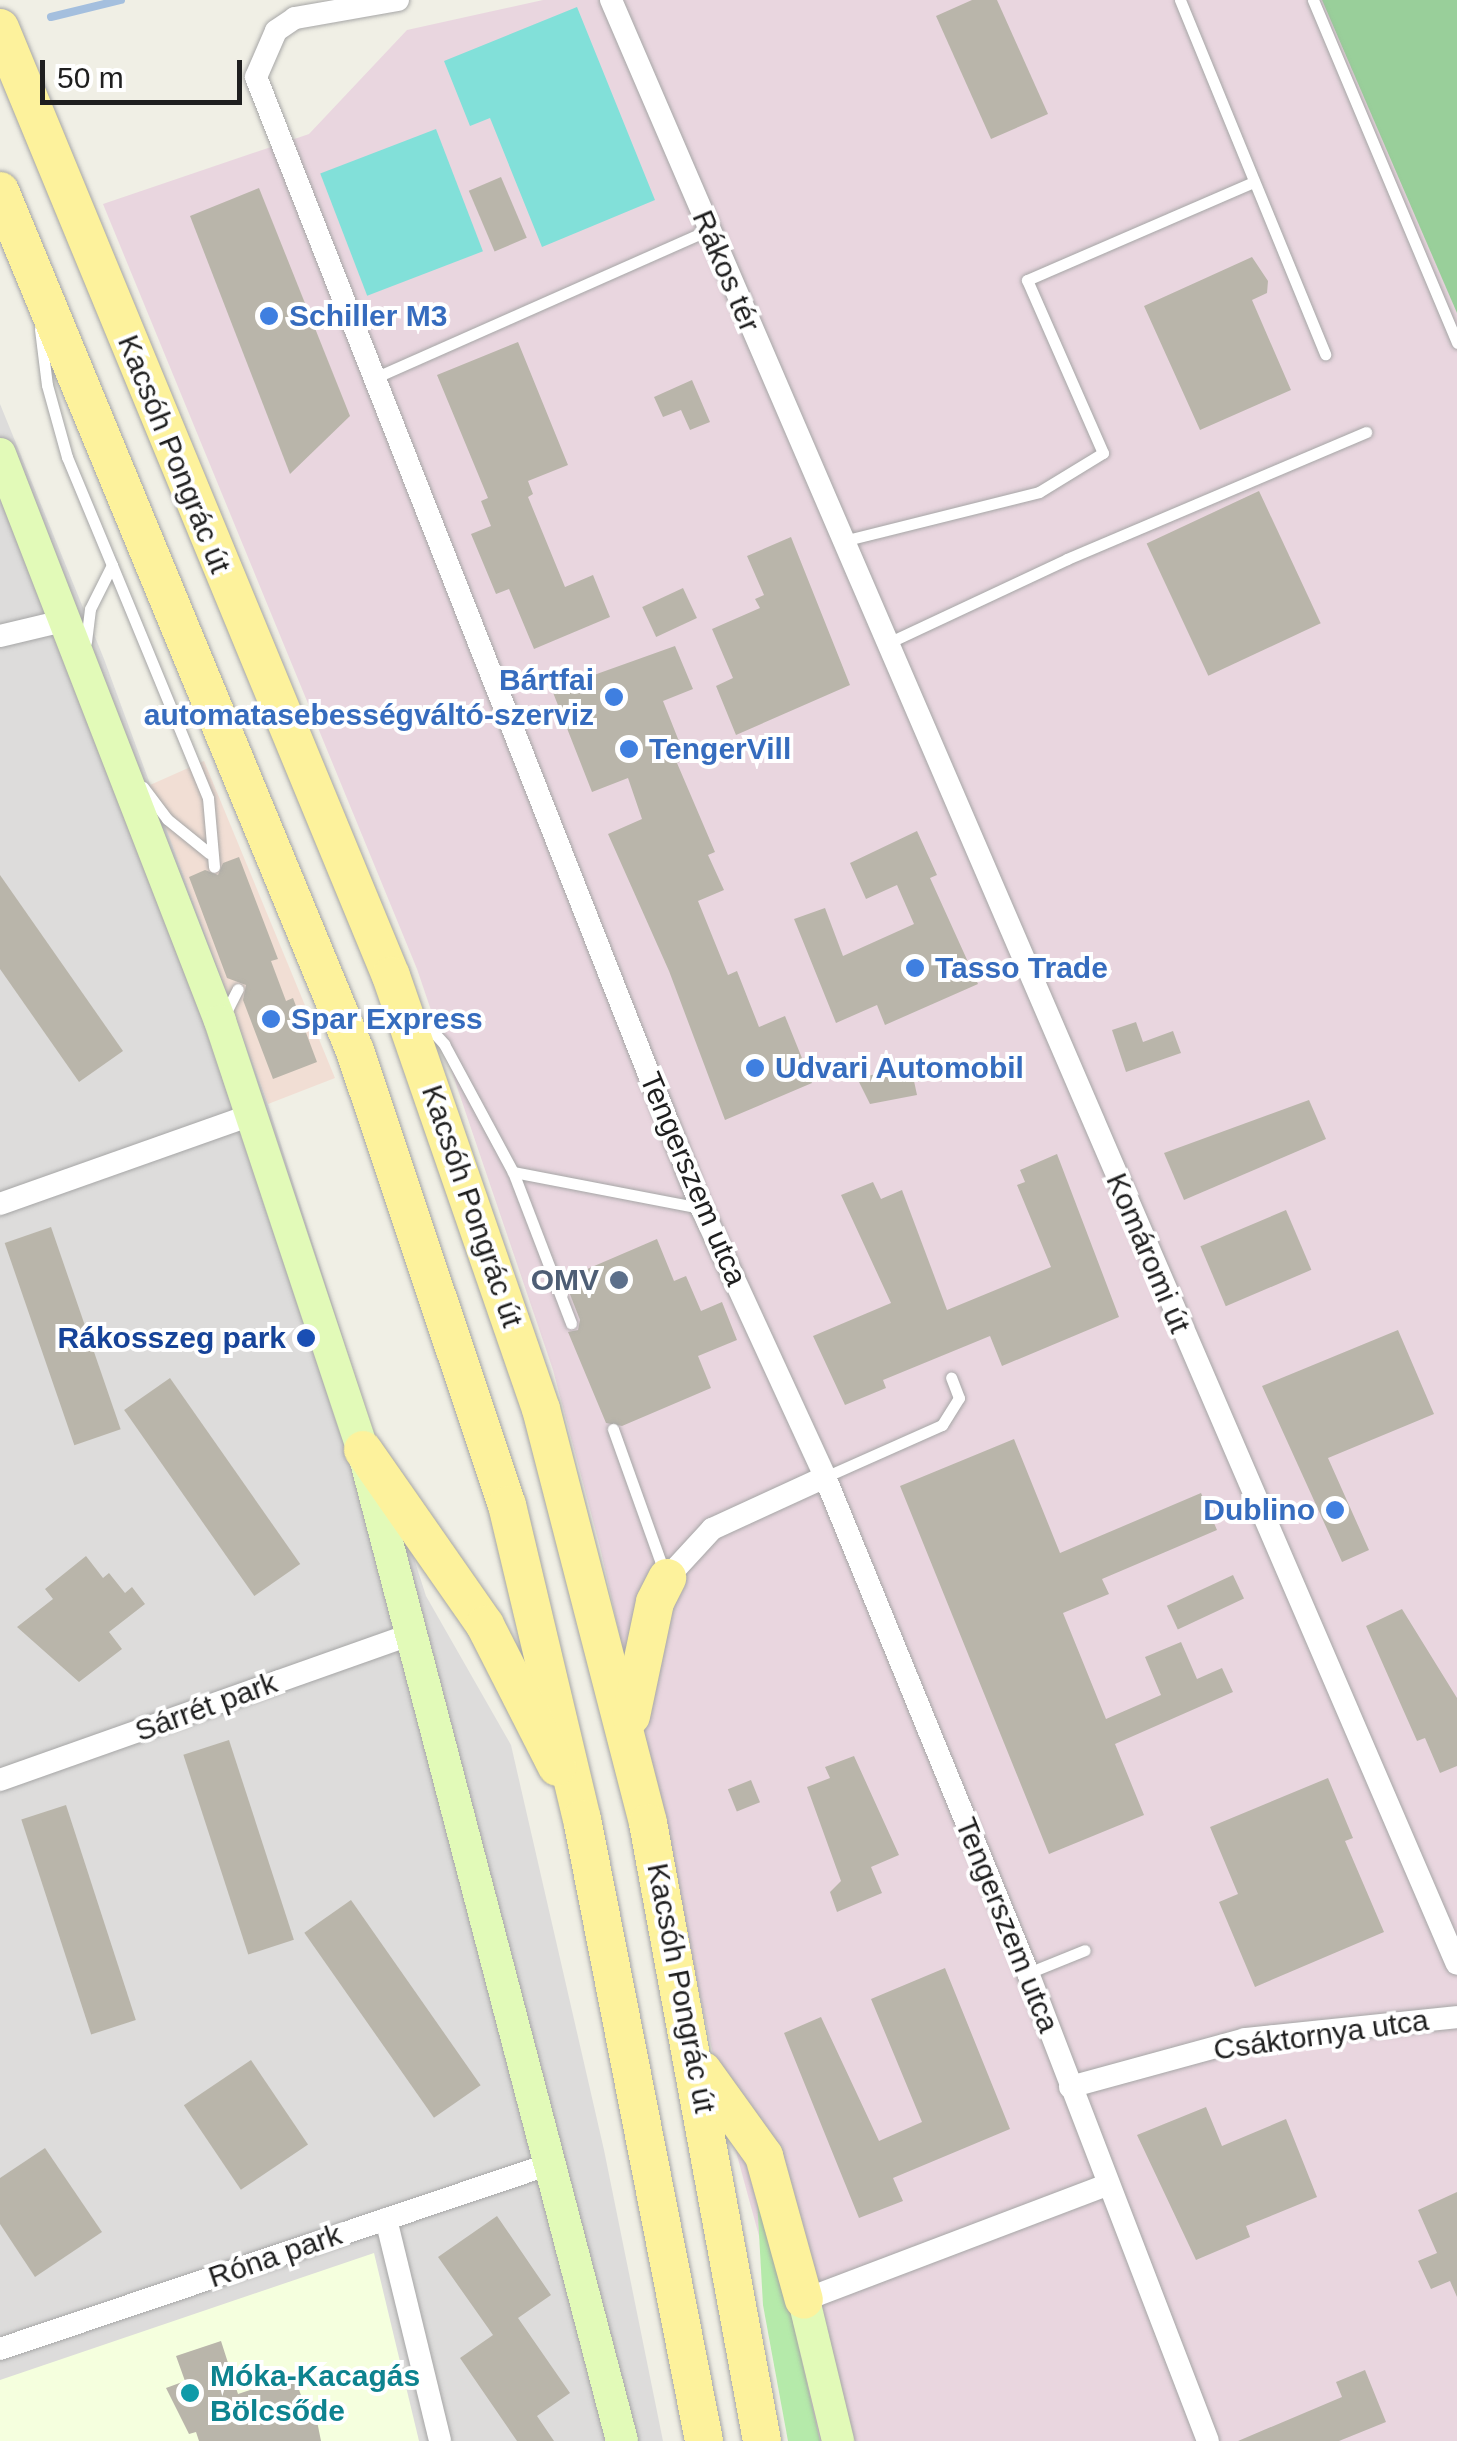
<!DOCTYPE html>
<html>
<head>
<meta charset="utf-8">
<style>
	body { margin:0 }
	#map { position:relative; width:1457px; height:2441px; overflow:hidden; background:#f0efe5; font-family:Helvetica,sans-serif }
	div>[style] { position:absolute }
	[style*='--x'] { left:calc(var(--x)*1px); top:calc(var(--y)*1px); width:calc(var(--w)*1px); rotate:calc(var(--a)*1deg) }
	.residential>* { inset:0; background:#dddcdb }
	.commercial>* { inset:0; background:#f1ded4 }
	.industrial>* { inset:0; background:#e9d6df }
	.education>* { inset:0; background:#f5ffde }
	.grass>* { inset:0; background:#b5eaaa }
	.forest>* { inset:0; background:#99cf9a }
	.pitch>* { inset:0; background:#82e0d9; transform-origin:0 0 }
	.stream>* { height:8px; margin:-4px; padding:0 4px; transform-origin:4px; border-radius:4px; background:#a4bfde }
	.building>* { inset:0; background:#b9b5aa; transform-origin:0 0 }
	.roads { filter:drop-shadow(0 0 2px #a6a6a6) drop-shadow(0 0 2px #a6a6a6) }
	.lane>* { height:11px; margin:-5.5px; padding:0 5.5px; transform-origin:5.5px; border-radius:5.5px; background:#fff }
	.street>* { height:22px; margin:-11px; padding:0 11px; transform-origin:11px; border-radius:11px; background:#fff }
	.secondary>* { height:32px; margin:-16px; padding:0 16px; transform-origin:16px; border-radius:16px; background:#e2fab8 }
	.primary>* { height:38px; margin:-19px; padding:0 19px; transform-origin:19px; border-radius:19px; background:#fdf29c }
	.dots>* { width:28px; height:28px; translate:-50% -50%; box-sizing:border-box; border:5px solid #fff; border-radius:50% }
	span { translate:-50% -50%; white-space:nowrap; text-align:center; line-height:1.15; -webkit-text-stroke:8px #fff; paint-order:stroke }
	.street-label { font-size:30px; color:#1f1f1f }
	.shop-label { font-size:30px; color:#366cbe; font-weight:700 }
	.left { translate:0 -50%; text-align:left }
	.right { translate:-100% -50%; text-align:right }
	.service-label { font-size:30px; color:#4e5e75; font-weight:700 }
	.transit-label { font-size:30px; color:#164399; font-weight:700 }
	.culture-label { font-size:30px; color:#0d838f; font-weight:700 }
	.scale { position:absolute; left:40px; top:60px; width:202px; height:45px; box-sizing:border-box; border:5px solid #1f1f1f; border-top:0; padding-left:12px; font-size:30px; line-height:35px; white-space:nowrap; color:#1f1f1f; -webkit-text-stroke:8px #fff; paint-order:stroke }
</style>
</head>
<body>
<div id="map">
	<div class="residential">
		<div style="clip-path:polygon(0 404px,104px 659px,268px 1104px,426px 1596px,511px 1745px,604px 2150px,663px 2441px,0 2441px)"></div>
	</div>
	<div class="commercial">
		<div style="clip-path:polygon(204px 761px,335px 1078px,268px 1104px,150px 785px)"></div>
	</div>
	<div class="industrial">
		<div style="clip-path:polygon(543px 0,1457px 0,1457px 2441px,815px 2441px,729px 2126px,600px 1547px,553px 1370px,417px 969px,103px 204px,309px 134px,407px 30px)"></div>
	</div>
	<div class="education">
		<div style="clip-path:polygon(374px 2253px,419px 2441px,0 2441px,0 2380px)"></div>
	</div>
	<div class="grass">
		<div style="clip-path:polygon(756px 2180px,772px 2230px,820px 2441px,788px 2441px,763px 2305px)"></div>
	</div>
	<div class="forest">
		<div style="clip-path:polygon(1322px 0,1457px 0,1457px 313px)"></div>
	</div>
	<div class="pitch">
		<div style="clip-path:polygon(577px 7px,655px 200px,542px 247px,490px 118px,470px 126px,444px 61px)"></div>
		<div style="left:436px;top:129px;width:131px;height:124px;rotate:69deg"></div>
	</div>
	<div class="stream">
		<div style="--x:51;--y:17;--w:72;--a:-13.7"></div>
	</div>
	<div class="building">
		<div style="clip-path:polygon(972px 0,997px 0,1048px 114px,991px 139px,936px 16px)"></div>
		<div style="left:501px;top:177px;width:66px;height:35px;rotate:67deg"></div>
		<div style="clip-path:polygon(259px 188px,350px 416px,290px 474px,190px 216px)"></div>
		<div style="clip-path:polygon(1252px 257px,1268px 281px,1267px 293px,1252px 300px,1291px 390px,1200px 430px,1144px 306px)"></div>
		<div style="clip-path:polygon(518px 342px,568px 465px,528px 481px,533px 494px,528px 497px,565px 587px,593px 575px,610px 617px,534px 649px,509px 589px,496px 594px,471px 534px,491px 526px,481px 501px,488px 498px,437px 375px)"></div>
		<div style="clip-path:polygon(692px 380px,710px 422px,690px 430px,681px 410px,663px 417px,654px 397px)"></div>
		<div style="left:1259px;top:491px;width:146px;height:124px;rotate:65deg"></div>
		<div style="clip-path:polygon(791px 537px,850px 685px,736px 735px,716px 686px,733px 678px,712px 629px,760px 608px,755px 599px,764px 595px,747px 556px)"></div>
		<div style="left:683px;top:588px;width:33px;height:45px;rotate:65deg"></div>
		<div style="clip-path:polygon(675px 646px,693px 689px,663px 701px,686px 759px,677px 763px,715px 852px,708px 855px,724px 890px,698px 901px,728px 975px,737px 971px,759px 1027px,785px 1016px,812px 1083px,725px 1120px,669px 971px,608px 834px,642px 819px,628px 778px,592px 792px,552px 690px)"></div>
		<div style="clip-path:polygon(917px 831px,937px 875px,930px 878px,978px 984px,885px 1025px,877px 1005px,836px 1023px,794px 919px,825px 908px,843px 956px,914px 924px,897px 885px,866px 899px,850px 863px)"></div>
		<div style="clip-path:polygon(239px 857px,278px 959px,271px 961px,286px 1001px,293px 998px,317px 1062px,273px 1079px,243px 1000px,246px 985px,227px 978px,189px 877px,205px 870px,218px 875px,223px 863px)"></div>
		<div style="clip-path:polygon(0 875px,123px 1051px,79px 1082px,0 969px)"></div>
		<div style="clip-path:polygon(1136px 1022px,1143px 1042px,1173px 1031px,1181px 1053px,1126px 1072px,1112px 1030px)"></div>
		<div style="clip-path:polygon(911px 1067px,917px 1095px,870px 1104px,857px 1078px)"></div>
		<div style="clip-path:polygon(1309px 1100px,1326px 1139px,1184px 1200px,1164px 1153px)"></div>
		<div style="clip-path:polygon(1057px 1154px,1119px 1317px,1002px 1366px,990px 1336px,883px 1380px,886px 1388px,845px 1405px,813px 1336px,891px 1303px,841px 1195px,873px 1182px,881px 1199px,902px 1190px,947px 1310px,1051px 1267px,1017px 1185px,1025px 1182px,1020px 1170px)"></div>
		<div style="left:1286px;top:1210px;width:65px;height:93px;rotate:67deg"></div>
		<div style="left:51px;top:1227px;width:214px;height:49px;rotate:71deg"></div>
		<div style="clip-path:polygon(657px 1239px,674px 1281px,686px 1276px,701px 1311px,722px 1302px,737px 1340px,698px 1356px,711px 1388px,622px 1426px,606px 1423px,568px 1332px,578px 1330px,580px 1320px,564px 1279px)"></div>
		<div style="clip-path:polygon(1398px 1330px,1434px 1414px,1328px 1458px,1369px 1550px,1342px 1562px,1262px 1386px)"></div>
		<div style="left:170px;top:1378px;width:227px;height:56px;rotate:55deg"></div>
		<div style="clip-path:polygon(1014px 1439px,1060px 1553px,1201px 1493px,1217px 1530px,1102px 1579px,1109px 1594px,1063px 1613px,1106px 1719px,1161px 1695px,1145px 1657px,1181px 1642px,1197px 1679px,1222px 1668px,1233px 1692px,1115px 1744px,1144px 1815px,1049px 1854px,900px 1486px)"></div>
		<div style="clip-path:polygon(86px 1556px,103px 1578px,109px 1573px,125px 1593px,132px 1587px,145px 1604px,109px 1632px,122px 1649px,79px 1682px,17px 1627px,53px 1599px,45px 1589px)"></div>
		<div style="left:1233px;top:1575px;width:26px;height:73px;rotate:65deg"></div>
		<div style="clip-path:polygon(1402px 1609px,1457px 1698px,1457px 1766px,1440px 1773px,1425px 1738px,1417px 1741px,1366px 1626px)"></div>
		<div style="left:229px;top:1740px;width:210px;height:48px;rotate:72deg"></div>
		<div style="clip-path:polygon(854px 1756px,899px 1855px,871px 1867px,882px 1893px,837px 1912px,830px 1892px,841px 1881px,807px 1787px,830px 1778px,825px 1767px)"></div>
		<div style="clip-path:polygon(1328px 1778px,1353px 1838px,1345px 1841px,1384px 1932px,1255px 1987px,1219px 1902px,1238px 1894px,1210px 1827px)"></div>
		<div style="left:751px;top:1780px;width:24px;height:25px;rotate:68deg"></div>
		<div style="left:66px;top:1805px;width:226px;height:47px;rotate:72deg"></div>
		<div style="left:351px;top:1900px;width:226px;height:57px;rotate:55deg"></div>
		<div style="clip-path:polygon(945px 1968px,1010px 2129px,893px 2178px,903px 2201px,859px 2218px,784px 2033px,821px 2017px,879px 2141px,922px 2122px,871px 1999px)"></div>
		<div style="left:251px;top:2060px;width:102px;height:81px;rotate:56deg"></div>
		<div style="clip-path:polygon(1206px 2107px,1222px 2146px,1286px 2119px,1317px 2197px,1246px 2226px,1250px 2237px,1196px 2260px,1137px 2135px)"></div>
		<div style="clip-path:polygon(45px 2148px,102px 2232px,35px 2277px,0 2224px,0 2178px)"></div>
		<div style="clip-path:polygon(1457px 2192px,1457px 2297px,1450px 2281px,1431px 2289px,1418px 2261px,1437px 2253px,1418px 2210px)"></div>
		<div style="clip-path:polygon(497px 2216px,551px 2295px,518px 2318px,570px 2393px,537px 2416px,554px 2441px,517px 2441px,460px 2358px,493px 2335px,438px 2257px)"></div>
		<div style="clip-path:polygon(221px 2341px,238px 2394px,294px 2375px,304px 2404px,313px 2401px,321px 2441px,199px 2441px,196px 2432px,189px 2434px,166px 2388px,185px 2381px,176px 2356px)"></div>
		<div style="clip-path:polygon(1365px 2370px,1386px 2422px,1339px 2441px,1238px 2441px,1342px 2397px,1336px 2382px)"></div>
	</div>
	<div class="roads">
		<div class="lane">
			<div style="--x:1180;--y:0;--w:383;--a:67.7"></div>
			<div style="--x:1313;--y:0;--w:372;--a:67.2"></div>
			<div style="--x:40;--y:329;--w:56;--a:82.9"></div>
			<div style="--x:47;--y:385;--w:75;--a:74.5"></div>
			<div style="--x:67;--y:457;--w:117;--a:67.4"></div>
			<div style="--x:112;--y:565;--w:49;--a:116.6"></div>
			<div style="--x:90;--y:609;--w:33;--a:97"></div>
			<div style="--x:372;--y:379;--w:368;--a:-23.9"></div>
			<div style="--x:843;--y:541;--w:202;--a:-14"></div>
			<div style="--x:1039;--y:492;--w:75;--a:-31.4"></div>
			<div style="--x:1103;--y:453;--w:189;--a:-113.7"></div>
			<div style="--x:1027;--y:280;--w:247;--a:-23.4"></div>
			<div style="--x:112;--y:565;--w:252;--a:67.6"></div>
			<div style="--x:208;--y:798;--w:69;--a:85"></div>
			<div style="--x:888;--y:643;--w:198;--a:-25.1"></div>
			<div style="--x:1067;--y:559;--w:325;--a:-23"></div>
			<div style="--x:143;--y:787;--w:40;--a:53"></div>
			<div style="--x:167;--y:819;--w:54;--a:39"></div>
			<div style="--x:224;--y:1016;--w:30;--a:-63"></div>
			<div style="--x:419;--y:1016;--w:38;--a:48"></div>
			<div style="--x:444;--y:1044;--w:145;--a:61.7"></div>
			<div style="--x:513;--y:1172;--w:162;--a:69"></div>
			<div style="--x:513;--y:1172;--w:190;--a:10.9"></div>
			<div style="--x:613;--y:1429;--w:154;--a:70.3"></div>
			<div style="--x:825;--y:1477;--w:128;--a:-24"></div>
			<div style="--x:942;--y:1425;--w:32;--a:-58"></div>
			<div style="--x:959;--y:1398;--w:22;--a:-111"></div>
			<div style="--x:1028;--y:1973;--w:61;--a:-22"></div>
		</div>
		<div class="street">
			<div style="--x:398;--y:0;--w:105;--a:170.1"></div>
			<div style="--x:295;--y:18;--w:23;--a:146"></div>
			<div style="--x:276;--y:31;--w:50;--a:113.5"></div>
			<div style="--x:256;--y:77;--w:1217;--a:68.5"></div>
			<div style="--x:702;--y:1209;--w:295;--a:65.3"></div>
			<div style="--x:825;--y:1477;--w:536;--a:67.74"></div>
			<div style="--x:1028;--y:1973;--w:501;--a:68.96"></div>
			<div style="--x:611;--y:0;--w:2138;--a:66.7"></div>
			<div style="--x:0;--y:636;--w:69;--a:-13.4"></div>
			<div style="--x:0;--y:1204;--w:267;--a:-19.5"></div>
			<div style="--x:667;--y:1578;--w:67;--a:-47.4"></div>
			<div style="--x:712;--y:1529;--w:124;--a:-24.7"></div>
			<div style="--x:0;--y:1780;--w:437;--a:-19.5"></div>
			<div style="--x:1070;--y:2087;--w:181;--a:-15.3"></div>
			<div style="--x:1245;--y:2039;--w:213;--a:-5.9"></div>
			<div style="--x:386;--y:2219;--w:228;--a:76.3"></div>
			<div style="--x:804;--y:2300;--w:324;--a:-20.8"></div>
			<div style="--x:0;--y:2349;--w:580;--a:-18.59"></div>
		</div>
		<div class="secondary">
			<div style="--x:0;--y:454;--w:608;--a:68.79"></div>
			<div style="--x:220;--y:1021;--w:452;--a:71.6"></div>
			<div style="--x:363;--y:1450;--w:1024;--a:75.35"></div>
			<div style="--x:804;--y:2300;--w:145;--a:76.4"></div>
		</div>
		<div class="primary">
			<div style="--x:0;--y:28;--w:1025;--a:67.59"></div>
			<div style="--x:391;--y:976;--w:458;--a:70.9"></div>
			<div style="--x:541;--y:1409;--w:428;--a:75.5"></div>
			<div style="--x:648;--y:1823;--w:628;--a:79.55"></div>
			<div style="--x:0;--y:191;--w:930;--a:67.57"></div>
			<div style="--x:355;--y:1051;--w:479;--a:71.5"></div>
			<div style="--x:507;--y:1505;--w:323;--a:76.6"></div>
			<div style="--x:582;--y:1819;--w:634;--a:78.9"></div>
			<div style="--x:363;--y:1450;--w:213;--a:55.1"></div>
			<div style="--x:485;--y:1625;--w:159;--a:63.1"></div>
			<div style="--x:631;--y:1716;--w:116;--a:-78.1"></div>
			<div style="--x:655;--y:1602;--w:27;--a:-63"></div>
			<div style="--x:703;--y:2071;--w:105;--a:54.3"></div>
			<div style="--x:764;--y:2156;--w:149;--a:74.5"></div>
		</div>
	</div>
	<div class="dots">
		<div style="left:269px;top:316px;background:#3f7fe0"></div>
		<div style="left:614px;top:697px;background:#3f7fe0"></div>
		<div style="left:629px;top:749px;background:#3f7fe0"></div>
		<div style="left:915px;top:968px;background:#3f7fe0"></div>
		<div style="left:271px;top:1019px;background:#3f7fe0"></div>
		<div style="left:755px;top:1068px;background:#3f7fe0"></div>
		<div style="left:619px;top:1280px;background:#5c6f8a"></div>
		<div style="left:306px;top:1338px;background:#1a4fb4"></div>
		<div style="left:1335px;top:1510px;background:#3f7fe0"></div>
		<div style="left:190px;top:2393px;background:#0f9aa8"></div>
	</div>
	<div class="street-label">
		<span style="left:726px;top:271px;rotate:67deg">Rákos tér</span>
		<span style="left:174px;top:454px;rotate:68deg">Kacsóh Pongrác út</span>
		<span style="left:693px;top:1179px;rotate:67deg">Tengerszem utca</span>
		<span style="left:472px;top:1206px;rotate:71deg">Kacsóh Pongrác út</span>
		<span style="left:1148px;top:1253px;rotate:67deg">Komáromi út</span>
		<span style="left:206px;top:1707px;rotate:-20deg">Sárrét park</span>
		<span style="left:1007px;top:1925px;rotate:68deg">Tengerszem utca</span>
		<span style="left:681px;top:1988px;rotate:79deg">Kacsóh Pongrác út</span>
		<span style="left:1321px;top:2035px;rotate:-8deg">Csáktornya utca</span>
		<span style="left:275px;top:2256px;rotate:-19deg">Róna park</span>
	</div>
	<div class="shop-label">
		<span class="left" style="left:289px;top:316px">Schiller M3</span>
		<span class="right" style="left:594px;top:697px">Bártfai<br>automatasebességváltó-szerviz</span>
		<span class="left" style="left:649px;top:749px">TengerVill</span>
		<span class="left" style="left:935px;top:968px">Tasso Trade</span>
		<span class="left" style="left:291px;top:1019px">Spar Express</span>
		<span class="left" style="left:775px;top:1068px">Udvari Automobil</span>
		<span class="right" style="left:1315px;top:1510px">Dublino</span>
	</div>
	<div class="service-label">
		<span class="right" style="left:599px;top:1280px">OMV</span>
	</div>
	<div class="transit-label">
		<span class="right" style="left:286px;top:1338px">Rákosszeg park</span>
	</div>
	<div class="culture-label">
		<span class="left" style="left:210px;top:2393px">Móka-Kacagás<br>Bölcsőde</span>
	</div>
	<div class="scale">50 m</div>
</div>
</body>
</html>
